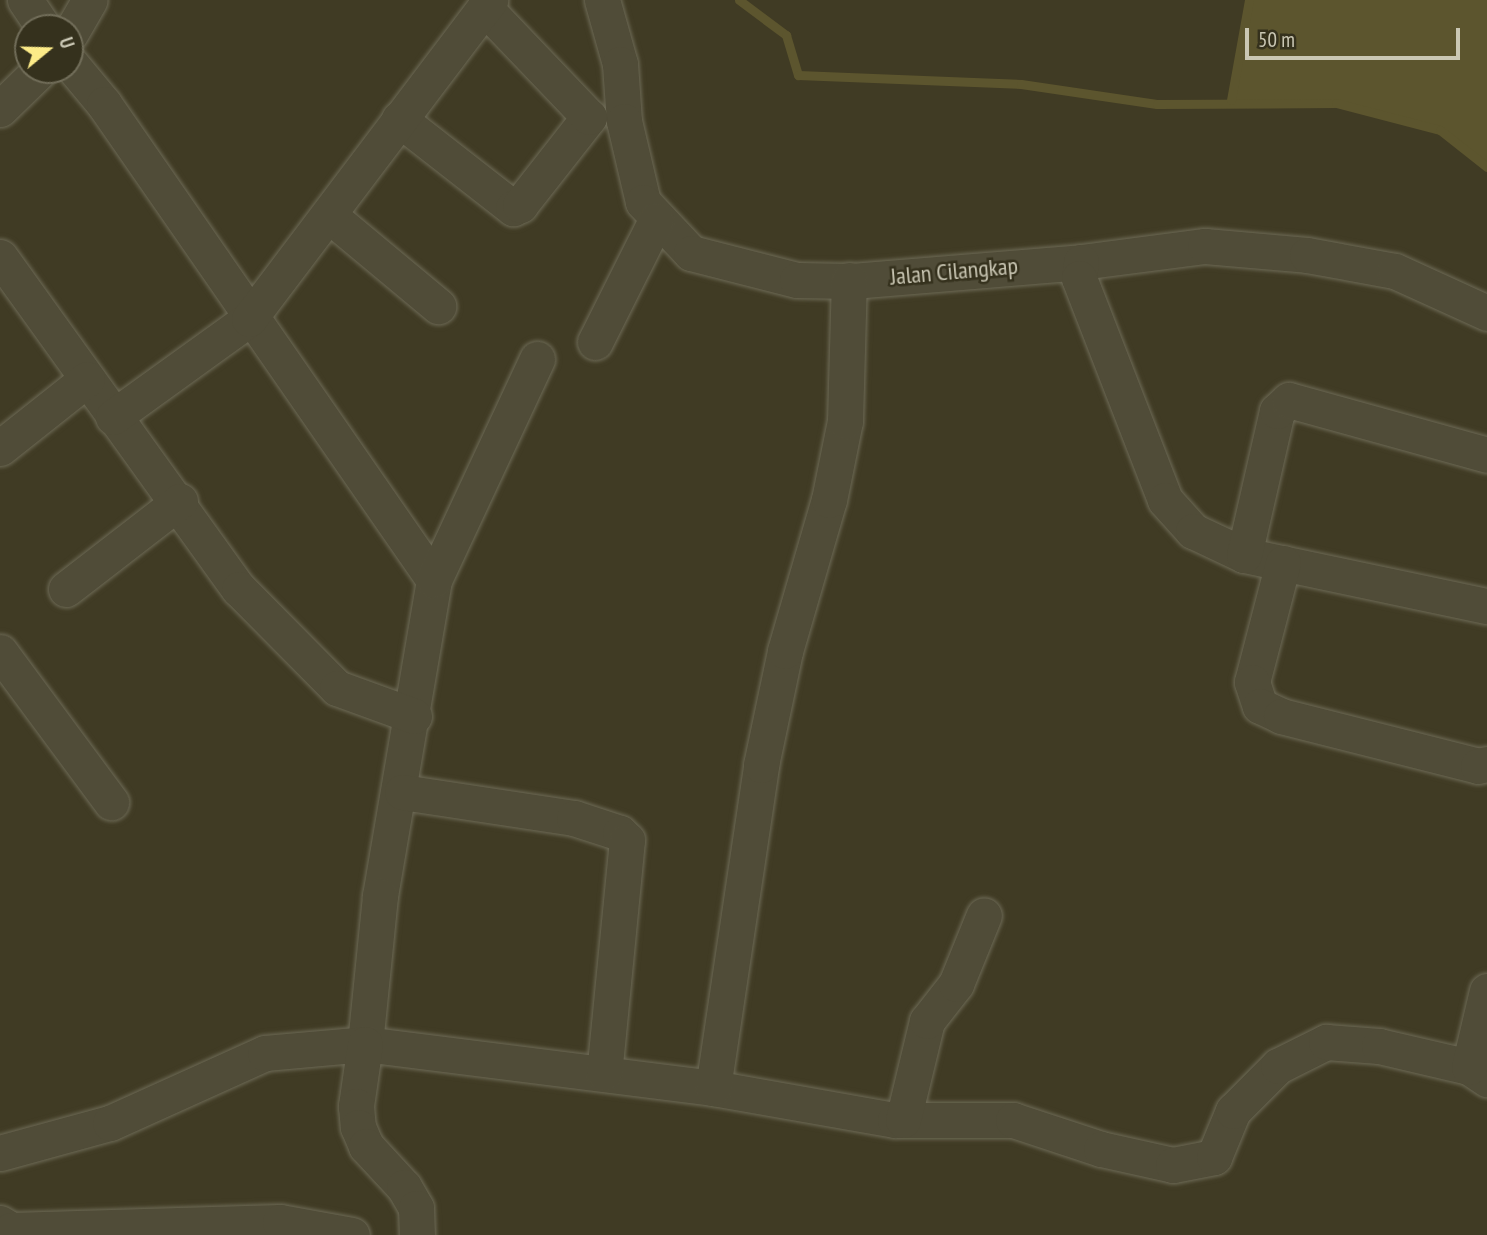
<!DOCTYPE html>
<html>
<head>
<meta charset="utf-8">
<style>
	body { margin:0 }
	#map { position:relative; width:1487px; height:1235px; overflow:hidden; background:#403b24; font-family:"PT Sans Narrow",sans-serif }
	div>[style] { position:absolute }
	[style*='--x'] { left:calc(var(--x)*1px); top:calc(var(--y)*1px); width:calc(var(--w)*1px); rotate:calc(var(--a)*1deg) }
	.water>* { inset:0; background:#5c552e }
	.stream>* { height:9px; margin:-4.5px; padding:0 4.5px; transform-origin:4.5px; border-radius:4.5px; background:#5c552e }
	.roads { filter:drop-shadow(0 0 2px #6d6a56) drop-shadow(0 0 2px #6d6a56) }
	.minor>* { height:35px; margin:-17.5px; padding:0 17.5px; transform-origin:17.5px; border-radius:17.5px; background:#504c38 }
	span { translate:-50% -50%; white-space:nowrap; text-align:center; line-height:1.15; -webkit-text-stroke:5px #35311d; paint-order:stroke }
	.street-label { font-size:24px; color:#cac7b4 }
	.north { position:absolute; left:14px; top:14px; width:70px; height:70px; box-sizing:border-box; background:#35311d; border:2px solid #716d59; border-radius:50%; rotate:71deg; font-size:19px; font-weight:700; line-height:28px; text-align:center; color:#cac7b4 }
	.north::after { content:''; display:block; margin:auto; width:24px; height:32px; background:#fceb88; clip-path:polygon(50% 0,100% 100%,50% 72%,0 100%) }
	.scale { position:absolute; left:1245px; top:28px; width:215px; height:32px; box-sizing:border-box; border:4px solid #cac7b4; border-top:0; padding-left:9px; font-size:21px; line-height:24px; white-space:nowrap; color:#cac7b4; -webkit-text-stroke:5px #35311d; paint-order:stroke }
</style>
</head>
<body>
<div id="map">
	<div class="water">
		<div style="clip-path:polygon(1249px 0,1487px 0,1487px 167px,1440px 130px,1336px 103px,1231px 100px)"></div>
	</div>
	<div class="stream">
		<div style="--x:739;--y:0;--w:59;--a:36.7"></div>
		<div style="--x:786;--y:35;--w:42;--a:73.3"></div>
		<div style="--x:798;--y:75;--w:223;--a:2.3"></div>
		<div style="--x:1021;--y:84;--w:137;--a:8.4"></div>
		<div style="--x:1157;--y:104;--w:179;--a:-0.3"></div>
		<div style="--x:1336;--y:103;--w:107;--a:14.6"></div>
		<div style="--x:1440;--y:130;--w:60;--a:38.2"></div>
		<div style="--x:1231;--y:100;--w:102;--a:-79.8"></div>
	</div>
	<div class="roads">
		<div class="minor">
			<div style="--x:25;--y:0;--w:34;--a:56"></div>
			<div style="--x:602;--y:0;--w:66;--a:74.3"></div>
			<div style="--x:620;--y:64;--w:57;--a:86"></div>
			<div style="--x:624;--y:121;--w:83;--a:76.8"></div>
			<div style="--x:643;--y:202;--w:70;--a:46.7"></div>
			<div style="--x:691;--y:253;--w:109;--a:14.3"></div>
			<div style="--x:797;--y:280;--w:55;--a:1"></div>
			<div style="--x:852;--y:281;--w:230;--a:-4.7"></div>
			<div style="--x:1081;--y:262;--w:125;--a:-7.4"></div>
			<div style="--x:1205;--y:246;--w:102;--a:5"></div>
			<div style="--x:1307;--y:255;--w:89;--a:10.3"></div>
			<div style="--x:1395;--y:271;--w:101;--a:24.5"></div>
			<div style="--x:70;--y:34;--w:39;--a:-60"></div>
			<div style="--x:70;--y:63;--w:53;--a:50.3"></div>
			<div style="--x:104;--y:104;--w:579;--a:55.27"></div>
			<div style="--x:434;--y:580;--w:321;--a:99.7"></div>
			<div style="--x:380;--y:896;--w:149;--a:95.8"></div>
			<div style="--x:365;--y:1044;--w:351;--a:7.2"></div>
			<div style="--x:713;--y:1088;--w:185;--a:10"></div>
			<div style="--x:895;--y:1120;--w:118;--a:0"></div>
			<div style="--x:1013;--y:1120;--w:93;--a:18.2"></div>
			<div style="--x:1101;--y:1149;--w:74;--a:12.5"></div>
			<div style="--x:1173;--y:1165;--w:42;--a:-11"></div>
			<div style="--x:1214;--y:1157;--w:50;--a:-67.6"></div>
			<div style="--x:1233;--y:1111;--w:64;--a:-45"></div>
			<div style="--x:1278;--y:1066;--w:54;--a:-26.6"></div>
			<div style="--x:1326;--y:1042;--w:53;--a:4.3"></div>
			<div style="--x:1379;--y:1046;--w:92;--a:13.1"></div>
			<div style="--x:1469;--y:1067;--w:22;--a:34"></div>
			<div style="--x:0;--y:109;--w:56;--a:-44.3"></div>
			<div style="--x:399;--y:119;--w:145;--a:38"></div>
			<div style="--x:513;--y:208;--w:8;--a:-23"></div>
			<div style="--x:520;--y:205;--w:112;--a:-51.9"></div>
			<div style="--x:589;--y:117;--w:151;--a:-133.7"></div>
			<div style="--x:330;--y:216;--w:141;--a:39.8"></div>
			<div style="--x:0;--y:257;--w:409;--a:54.3"></div>
			<div style="--x:239;--y:589;--w:139;--a:45.3"></div>
			<div style="--x:337;--y:688;--w:82;--a:20"></div>
			<div style="--x:1081;--y:262;--w:16;--a:97"></div>
			<div style="--x:1079;--y:278;--w:238;--a:68.8"></div>
			<div style="--x:1165;--y:500;--w:42;--a:47.9"></div>
			<div style="--x:1193;--y:531;--w:56;--a:25.2"></div>
			<div style="--x:1244;--y:555;--w:248;--a:11.9"></div>
			<div style="--x:595;--y:342;--w:136;--a:-63.4"></div>
			<div style="--x:113;--y:417;--w:168;--a:-35.8"></div>
			<div style="--x:249;--y:319;--w:400;--a:-52.9"></div>
			<div style="--x:0;--y:448;--w:111;--a:-38.4"></div>
			<div style="--x:1244;--y:555;--w:148;--a:-77.1"></div>
			<div style="--x:1277;--y:411;--w:16;--a:-43"></div>
			<div style="--x:1289;--y:400;--w:205;--a:15.5"></div>
			<div style="--x:1283;--y:563;--w:123;--a:104.6"></div>
			<div style="--x:1252;--y:682;--w:25;--a:72"></div>
			<div style="--x:1260;--y:706;--w:23;--a:25"></div>
			<div style="--x:1281;--y:716;--w:203;--a:14.2"></div>
			<div style="--x:1478;--y:766;--w:9;--a:-13"></div>
			<div style="--x:434;--y:580;--w:244;--a:-65"></div>
			<div style="--x:66;--y:589;--w:144;--a:-37.7"></div>
			<div style="--x:0;--y:652;--w:187;--a:53.5"></div>
			<div style="--x:402;--y:792;--w:174;--a:8.6"></div>
			<div style="--x:574;--y:818;--w:48;--a:18.1"></div>
			<div style="--x:620;--y:833;--w:10;--a:45"></div>
			<div style="--x:627;--y:840;--w:234;--a:95.6"></div>
			<div style="--x:1469;--y:1067;--w:78;--a:-76.7"></div>
			<div style="--x:713;--y:1088;--w:327;--a:-81.5"></div>
			<div style="--x:761;--y:765;--w:116;--a:-78.1"></div>
			<div style="--x:785;--y:651;--w:157;--a:-73.8"></div>
			<div style="--x:829;--y:500;--w:81;--a:-78.6"></div>
			<div style="--x:845;--y:421;--w:141;--a:-88.4"></div>
			<div style="--x:903;--y:1120;--w:102;--a:-76.4"></div>
			<div style="--x:927;--y:1021;--w:47;--a:-51.9"></div>
			<div style="--x:956;--y:984;--w:74;--a:-67.9"></div>
			<div style="--x:0;--y:1153;--w:114;--a:-15.3"></div>
			<div style="--x:110;--y:1123;--w:170;--a:-24.3"></div>
			<div style="--x:265;--y:1053;--w:100;--a:-5.1"></div>
			<div style="--x:365;--y:1044;--w:63;--a:98.3"></div>
			<div style="--x:356;--y:1106;--w:21;--a:85"></div>
			<div style="--x:358;--y:1127;--w:21;--a:67"></div>
			<div style="--x:366;--y:1146;--w:56;--a:47.2"></div>
			<div style="--x:404;--y:1187;--w:24;--a:60"></div>
			<div style="--x:416;--y:1208;--w:27;--a:88"></div>
			<div style="--x:0;--y:1223;--w:13;--a:32"></div>
			<div style="--x:11;--y:1230;--w:269;--a:-1.7"></div>
			<div style="--x:280;--y:1222;--w:73;--a:10.2"></div>
		</div>
	</div>
	<div class="street-label">
		<span style="left:954px;top:271px;rotate:-5deg">Jalan Cilangkap</span>
	</div>
	<div class="north">U</div>
	<div class="scale">50 m</div>
</div>
</body>
</html>
